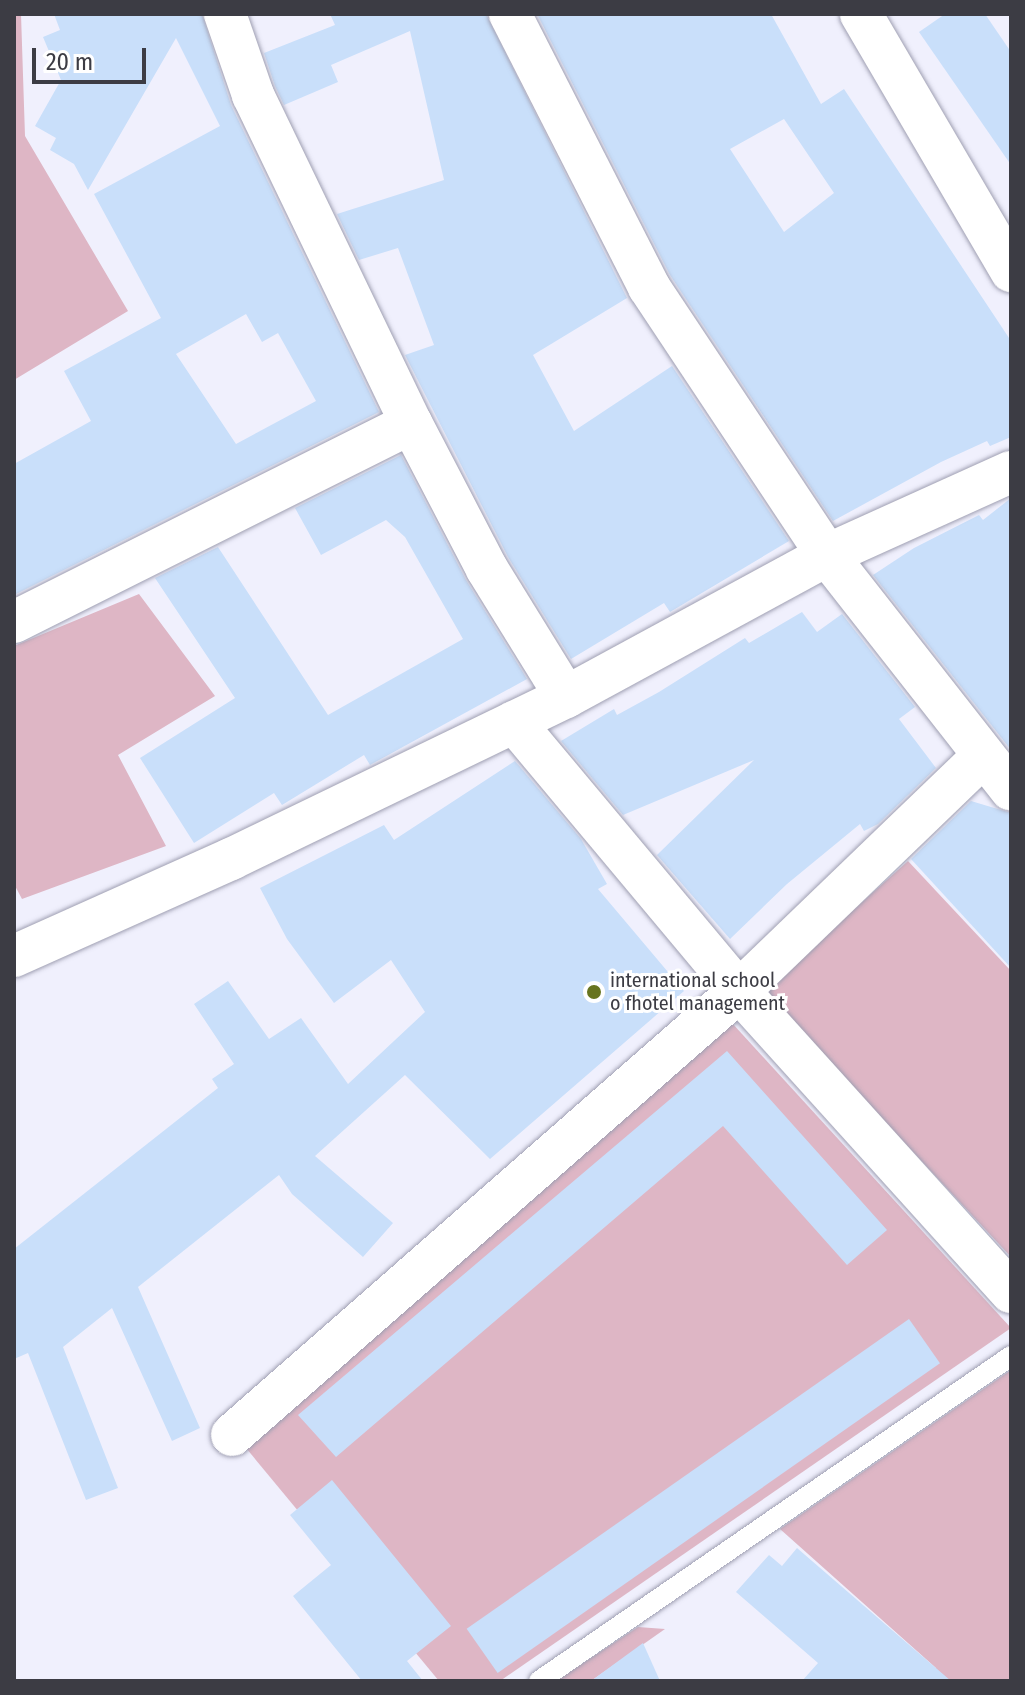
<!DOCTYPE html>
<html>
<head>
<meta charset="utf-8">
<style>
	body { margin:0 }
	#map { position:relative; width:1025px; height:1695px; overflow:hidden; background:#f0f0fd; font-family:"Fira Sans Condensed",sans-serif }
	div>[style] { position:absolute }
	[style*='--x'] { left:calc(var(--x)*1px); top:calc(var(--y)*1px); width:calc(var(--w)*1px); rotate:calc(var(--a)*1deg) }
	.green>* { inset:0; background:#deb6c5 }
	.building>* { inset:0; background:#c9dffa; transform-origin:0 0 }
	.roads { filter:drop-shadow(0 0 2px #9f9fb2) drop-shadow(0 0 2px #9f9fb2) }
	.lane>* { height:20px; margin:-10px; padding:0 10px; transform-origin:10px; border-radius:10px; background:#fff }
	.street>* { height:42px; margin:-21px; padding:0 21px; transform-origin:21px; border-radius:21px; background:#fff }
	.dots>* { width:22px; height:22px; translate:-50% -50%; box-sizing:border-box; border:4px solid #fff; border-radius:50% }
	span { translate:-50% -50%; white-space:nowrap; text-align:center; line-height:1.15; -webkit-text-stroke:6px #fff; paint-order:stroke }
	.poi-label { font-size:20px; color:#3c3c44 }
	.left { translate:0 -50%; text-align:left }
	.frame { position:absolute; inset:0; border:16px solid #3c3c44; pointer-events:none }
	.scale { position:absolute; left:32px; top:48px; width:114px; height:36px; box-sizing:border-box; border:4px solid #3c3c44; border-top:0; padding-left:10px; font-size:24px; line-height:28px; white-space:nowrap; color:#3c3c44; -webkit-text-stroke:6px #fff; paint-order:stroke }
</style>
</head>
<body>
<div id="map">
	<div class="green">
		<div style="clip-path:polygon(14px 14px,21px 14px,25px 136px,128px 311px,14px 380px)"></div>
		<div style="clip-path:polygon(139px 594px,215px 696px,118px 755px,166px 846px,22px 899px,14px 884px,14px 646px)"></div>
		<div style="clip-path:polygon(908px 861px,1011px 971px,1011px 1257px,763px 991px)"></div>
		<div style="clip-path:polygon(732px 1023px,1011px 1328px,500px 1681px,439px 1681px,241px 1442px)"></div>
		<div style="clip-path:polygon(1011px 1370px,1011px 1681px,931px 1681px,936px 1668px,780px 1529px)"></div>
		<div style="clip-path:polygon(638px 1627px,665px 1629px,591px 1681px,556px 1681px)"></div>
	</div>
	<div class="building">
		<div style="clip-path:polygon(evenodd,54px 14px,202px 14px,231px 105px,379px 412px,14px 595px,14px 464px,91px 421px,64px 371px,161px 318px,94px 194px,220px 126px,176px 38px,88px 190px,74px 164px,50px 150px,56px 138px,35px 126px,61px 80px,43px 37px,60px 30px,54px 14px,246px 314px,262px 342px,278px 333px,316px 401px,236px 444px,176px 354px,246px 314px)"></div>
		<div style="clip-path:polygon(330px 14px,486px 14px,627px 298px,533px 355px,574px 431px,672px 366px,789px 541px,670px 612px,664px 603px,571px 659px,508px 557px,405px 355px,434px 345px,398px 248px,359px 260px,337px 214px,444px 180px,410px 31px,331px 65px,338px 82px,284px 105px,275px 86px,264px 53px,335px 25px)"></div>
		<div style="clip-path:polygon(evenodd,537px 14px,771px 14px,821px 104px,844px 89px,1011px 341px,1011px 437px,990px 446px,987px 441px,941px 462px,833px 521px,670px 275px,537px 14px,784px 119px,834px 193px,784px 232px,730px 149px,784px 119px)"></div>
		<div style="clip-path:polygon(945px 14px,985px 14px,1011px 52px,1011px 165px,919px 32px)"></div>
		<div style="clip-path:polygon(401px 455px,466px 580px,527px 679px,370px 765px,364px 755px,282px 805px,274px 793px,194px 843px,140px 758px,235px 698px,155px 578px,218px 547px,328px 715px,463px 639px,405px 537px,386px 520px,321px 555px,295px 508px)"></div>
		<div style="clip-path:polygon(1011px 498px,1011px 750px,873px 575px,914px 548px,979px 515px,983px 520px)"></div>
		<div style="clip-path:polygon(802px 612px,817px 632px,842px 614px,915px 707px,899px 719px,936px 768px,878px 824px,864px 831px,860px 824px,787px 884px,730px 939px,657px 855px,754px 760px,623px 815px,561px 741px,614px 709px,617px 715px,659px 692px,745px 638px,749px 643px)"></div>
		<div style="clip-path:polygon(515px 761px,581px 839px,607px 884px,598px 889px,684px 991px,490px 1159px,405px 1075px,315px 1156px,393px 1223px,363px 1257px,292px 1194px,279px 1175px,138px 1287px,200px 1428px,172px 1441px,112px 1308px,63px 1347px,118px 1488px,86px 1500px,28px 1353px,14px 1359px,14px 1249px,218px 1088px,212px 1079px,234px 1064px,194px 1004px,228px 981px,269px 1039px,301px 1018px,348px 1084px,425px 1012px,391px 960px,334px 1003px,287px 939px,260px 888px,384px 825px,394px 840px)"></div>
		<div style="clip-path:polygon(971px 801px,1011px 813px,1011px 968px,911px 859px)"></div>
		<div style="clip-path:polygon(727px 1051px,887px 1230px,847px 1265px,723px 1126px,336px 1457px,298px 1415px)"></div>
		<div style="left:909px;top:1319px;width:54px;height:540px;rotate:55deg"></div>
		<div style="clip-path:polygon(332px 1480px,451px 1626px,407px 1661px,423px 1681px,362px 1681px,293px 1596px,331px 1565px,290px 1515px)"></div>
		<div style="clip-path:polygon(797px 1548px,951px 1681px,802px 1681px,818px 1663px,736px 1592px,769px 1555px,782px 1566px)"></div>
		<div style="clip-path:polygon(643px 1643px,660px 1681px,591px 1681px)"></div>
	</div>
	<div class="roads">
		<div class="lane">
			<div style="--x:539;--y:1681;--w:573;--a:-34.55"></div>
		</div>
		<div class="street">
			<div style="--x:225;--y:14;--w:86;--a:70.9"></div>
			<div style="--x:253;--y:95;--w:364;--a:64.3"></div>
			<div style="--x:411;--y:423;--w:165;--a:62.5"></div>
			<div style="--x:487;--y:569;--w:150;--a:58.3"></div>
			<div style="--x:510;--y:14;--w:306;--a:63"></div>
			<div style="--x:649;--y:287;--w:322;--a:56.4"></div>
			<div style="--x:827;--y:555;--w:298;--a:51.9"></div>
			<div style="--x:861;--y:14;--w:298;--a:59.7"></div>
			<div style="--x:14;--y:622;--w:444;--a:-26.6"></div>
			<div style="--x:514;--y:722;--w:351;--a:50.1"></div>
			<div style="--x:739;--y:991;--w:406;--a:47.9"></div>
			<div style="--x:14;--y:956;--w:238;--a:-24.1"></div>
			<div style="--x:231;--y:859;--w:372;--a:-25.8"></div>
			<div style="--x:566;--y:697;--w:297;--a:-28.5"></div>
			<div style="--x:827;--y:555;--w:202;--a:-24.3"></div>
			<div style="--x:232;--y:1435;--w:674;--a:-41.21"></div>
			<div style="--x:739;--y:991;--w:336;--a:-43.9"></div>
		</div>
	</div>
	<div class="dots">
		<div style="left:594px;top:992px;background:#67741f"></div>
	</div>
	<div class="poi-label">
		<span class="left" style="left:610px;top:992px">international school<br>o fhotel management</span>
	</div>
	<div class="frame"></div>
	<div class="scale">20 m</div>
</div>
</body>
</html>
